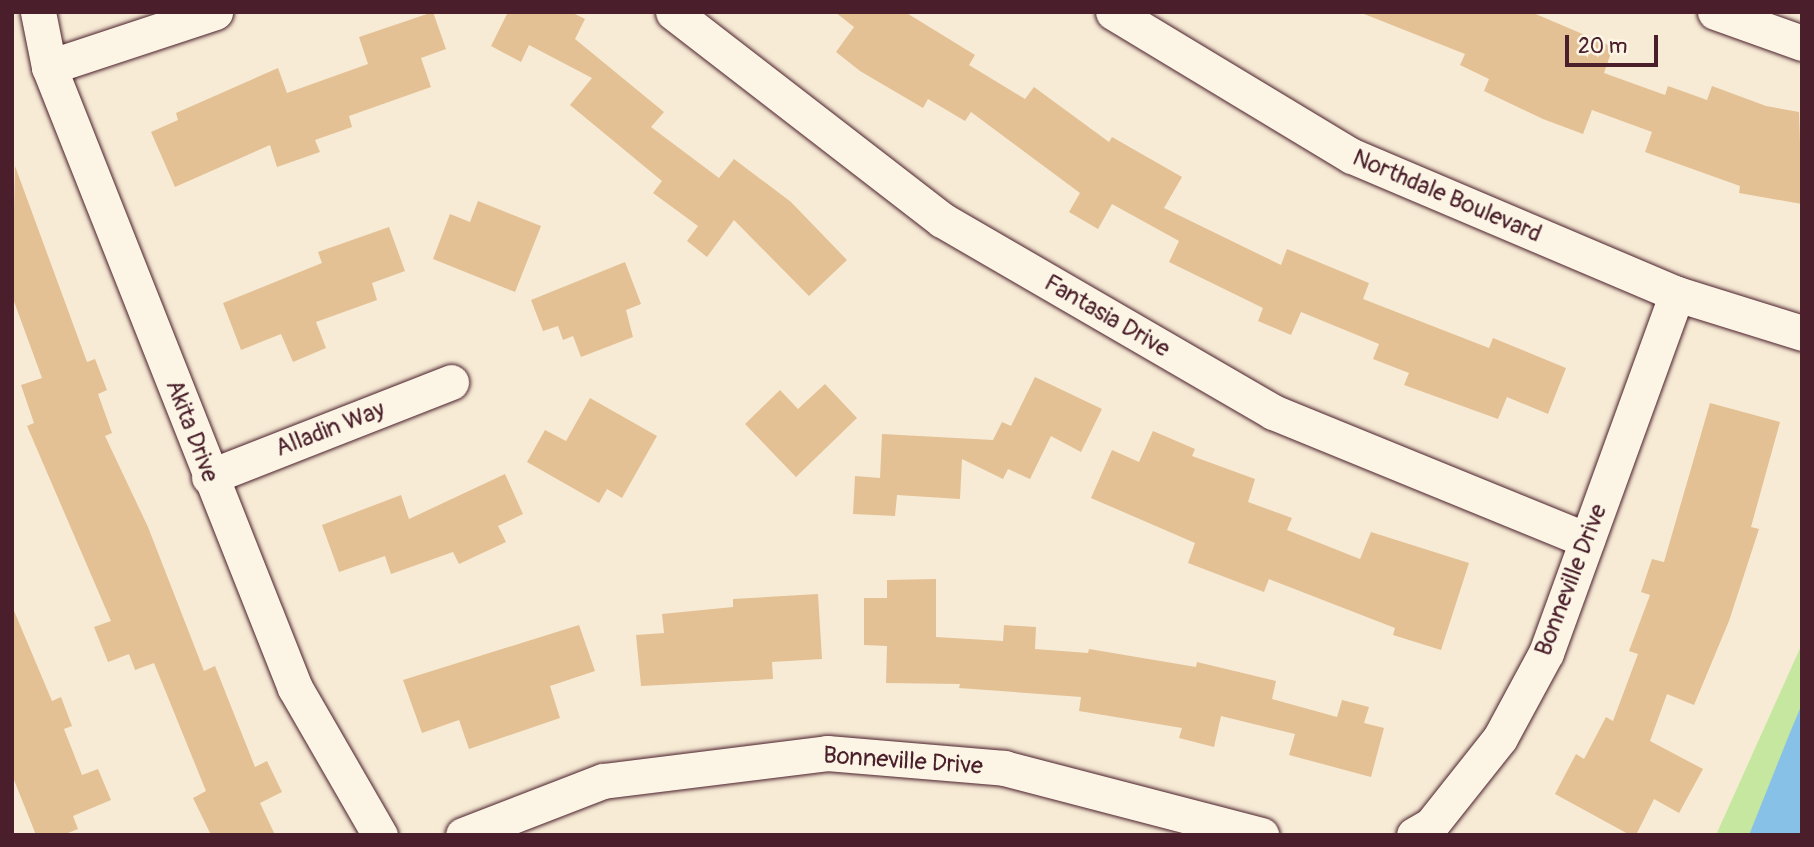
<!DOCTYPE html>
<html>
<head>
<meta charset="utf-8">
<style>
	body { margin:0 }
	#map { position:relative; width:1814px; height:847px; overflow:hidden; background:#f7ebd5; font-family:Pangolin,sans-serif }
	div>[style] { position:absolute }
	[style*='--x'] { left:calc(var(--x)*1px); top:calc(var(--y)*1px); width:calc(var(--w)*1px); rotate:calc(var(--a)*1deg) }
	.green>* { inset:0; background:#c6e7a0 }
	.water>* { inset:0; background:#88c1e7 }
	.building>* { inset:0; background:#e3c195 }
	.roads { filter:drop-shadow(0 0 2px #4a1f2b) drop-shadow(0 0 2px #4a1f2b) }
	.minor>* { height:35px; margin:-17.5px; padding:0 17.5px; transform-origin:17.5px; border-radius:17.5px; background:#fcf5e5 }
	span { translate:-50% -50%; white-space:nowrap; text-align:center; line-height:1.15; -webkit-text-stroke:6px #fcf5e5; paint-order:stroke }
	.street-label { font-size:24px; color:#4a1f2b }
	.frame { position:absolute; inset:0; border:14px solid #4a1f2b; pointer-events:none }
	.scale { position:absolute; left:1565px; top:35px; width:93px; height:32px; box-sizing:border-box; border:4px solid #4a1f2b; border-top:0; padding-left:9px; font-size:21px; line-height:24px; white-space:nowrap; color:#4a1f2b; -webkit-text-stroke:5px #fcf5e5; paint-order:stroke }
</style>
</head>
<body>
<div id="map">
	<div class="green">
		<div style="clip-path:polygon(1802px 644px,1802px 835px,1716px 835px)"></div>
	</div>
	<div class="water">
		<div style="clip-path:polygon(1802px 704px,1802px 835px,1749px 835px,1791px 730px)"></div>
	</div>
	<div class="building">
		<div style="clip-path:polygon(433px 12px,446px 49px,421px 58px,431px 87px,349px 116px,352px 127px,315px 140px,320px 152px,277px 167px,270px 145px,175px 187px,151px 132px,178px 120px,176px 113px,278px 68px,287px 93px,368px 64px,359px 37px)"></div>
		<div style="clip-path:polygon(508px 12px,571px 12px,585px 19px,575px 39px,664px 112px,651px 127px,719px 178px,734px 159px,791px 202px,847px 260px,809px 296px,734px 220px,707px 257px,687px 241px,698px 226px,653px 193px,662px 181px,570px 105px,592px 78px,529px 45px,521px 62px,491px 46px)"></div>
		<div style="clip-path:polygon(835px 12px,905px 12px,975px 55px,969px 65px,1025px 99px,1034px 87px,1109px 142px,1112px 137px,1182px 177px,1164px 208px,1281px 265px,1287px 249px,1369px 283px,1363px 299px,1489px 348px,1493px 338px,1566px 368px,1548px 414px,1507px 397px,1498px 419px,1404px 385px,1409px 373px,1373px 359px,1379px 344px,1301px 312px,1291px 335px,1258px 321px,1263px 308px,1169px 262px,1179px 241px,1112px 204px,1098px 229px,1069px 212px,1080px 193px,971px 112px,965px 121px,928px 99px,923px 108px,860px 71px,836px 52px,854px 27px)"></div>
		<div style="clip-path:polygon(1359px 12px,1531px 12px,1613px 47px,1604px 73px,1665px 95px,1668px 86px,1707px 100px,1712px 86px,1766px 106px,1799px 112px,1802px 204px,1739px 193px,1740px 186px,1645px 152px,1652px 132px,1592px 110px,1583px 134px,1543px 119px,1484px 91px,1489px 79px,1460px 65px,1465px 54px)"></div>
		<div style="clip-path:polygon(15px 166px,87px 362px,95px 359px,107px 390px,98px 394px,112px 433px,105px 436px,148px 527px,204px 671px,215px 666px,255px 767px,267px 761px,282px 792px,260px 803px,275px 835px,211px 835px,193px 798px,206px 791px,154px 663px,135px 670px,129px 654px,108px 662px,94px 627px,111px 621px,27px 426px,34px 423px,21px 385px,42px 378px,12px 296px)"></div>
		<div style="clip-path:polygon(478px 201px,541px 226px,515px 292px,433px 259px,450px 214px,470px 222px)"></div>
		<div style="clip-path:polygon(389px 227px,405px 271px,372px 283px,377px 300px,316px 322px,326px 348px,293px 362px,281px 334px,241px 350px,223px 303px,322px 263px,318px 252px)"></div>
		<div style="clip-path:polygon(625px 262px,641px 304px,626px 310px,633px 337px,581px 357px,573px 336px,563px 340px,558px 326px,543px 331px,531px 300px)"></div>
		<div style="clip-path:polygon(1035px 377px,1102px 409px,1081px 452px,1051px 436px,1030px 479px,1008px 469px,1003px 479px,962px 459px,960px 499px,897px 495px,895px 516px,853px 514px,855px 476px,880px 478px,882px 434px,993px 440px,1002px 422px,1011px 426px)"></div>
		<div style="clip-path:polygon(825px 384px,857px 418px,796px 477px,745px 424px,780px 390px,798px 409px)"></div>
		<div style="clip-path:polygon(590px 398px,657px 436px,622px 498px,607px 489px,599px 503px,527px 462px,545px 430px,566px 441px)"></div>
		<div style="clip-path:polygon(1710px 403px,1780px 422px,1751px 527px,1759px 529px,1729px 621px,1694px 705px,1667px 694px,1650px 741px,1703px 769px,1679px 813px,1654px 799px,1636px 835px,1630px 835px,1555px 794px,1576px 754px,1584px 759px,1606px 717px,1613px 721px,1638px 654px,1629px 651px,1650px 595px,1641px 592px,1652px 559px,1664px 562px)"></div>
		<div style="clip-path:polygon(1153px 431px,1195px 449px,1192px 456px,1255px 479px,1248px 502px,1292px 518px,1287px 530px,1360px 559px,1371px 532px,1469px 563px,1441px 650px,1393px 635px,1395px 628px,1269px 579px,1264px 592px,1188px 563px,1195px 543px,1091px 498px,1112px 450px,1139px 462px)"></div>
		<div style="clip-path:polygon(505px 474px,523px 514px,498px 526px,506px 542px,459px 564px,453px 552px,391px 574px,385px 556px,339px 572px,322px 525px,401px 495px,409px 519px)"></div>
		<div style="clip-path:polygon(936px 579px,936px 637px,1003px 641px,1004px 625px,1036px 627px,1035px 649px,1088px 653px,1089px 649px,1196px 667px,1197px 662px,1276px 681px,1272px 699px,1337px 717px,1342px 700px,1369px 707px,1364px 723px,1384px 728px,1371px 777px,1289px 755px,1295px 734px,1221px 716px,1214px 747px,1179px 738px,1182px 728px,1079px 711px,1081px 697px,959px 688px,960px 684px,886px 683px,887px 646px,864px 645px,864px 598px,887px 598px,887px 580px)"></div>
		<div style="clip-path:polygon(818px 594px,822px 659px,772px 662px,773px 679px,641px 686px,636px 635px,664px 633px,662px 614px,733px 607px,733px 599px)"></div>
		<div style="clip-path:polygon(12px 606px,52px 701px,61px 697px,72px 726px,64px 729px,82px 775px,98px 769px,111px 800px,73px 816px,78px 829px,63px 835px,36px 835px,12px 775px)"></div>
		<div style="clip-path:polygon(579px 625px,595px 671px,550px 686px,560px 718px,469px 749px,459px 720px,422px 733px,403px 680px)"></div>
	</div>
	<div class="roads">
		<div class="minor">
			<div style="--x:38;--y:12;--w:56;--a:78.7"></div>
			<div style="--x:49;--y:67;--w:668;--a:68.39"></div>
			<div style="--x:295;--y:688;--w:170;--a:60"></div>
			<div style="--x:673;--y:12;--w:340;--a:37.7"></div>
			<div style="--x:942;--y:220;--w:383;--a:30.1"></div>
			<div style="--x:1273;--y:412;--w:339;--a:22.2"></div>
			<div style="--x:1113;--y:12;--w:279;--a:31.1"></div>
			<div style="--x:1352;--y:156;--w:353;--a:23"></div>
			<div style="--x:1677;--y:294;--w:131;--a:17.3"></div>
			<div style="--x:1715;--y:12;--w:92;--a:19.6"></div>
			<div style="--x:49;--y:67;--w:175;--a:-18.3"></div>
			<div style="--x:209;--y:477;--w:260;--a:-21.4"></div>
			<div style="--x:463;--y:835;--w:150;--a:-21.1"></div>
			<div style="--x:603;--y:781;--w:226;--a:-7.1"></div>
			<div style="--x:827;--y:753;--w:178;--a:4.8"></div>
			<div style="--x:1004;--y:768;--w:266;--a:14.6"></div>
			<div style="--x:1414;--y:835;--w:20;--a:-30"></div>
			<div style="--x:1431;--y:825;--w:111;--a:-51.6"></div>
			<div style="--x:1500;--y:738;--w:97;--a:-61.6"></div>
			<div style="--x:1546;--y:653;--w:382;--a:-70"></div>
		</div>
	</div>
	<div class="street-label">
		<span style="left:1447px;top:196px;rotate:23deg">Northdale Boulevard</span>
		<span style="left:1107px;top:316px;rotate:30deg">Fantasia Drive</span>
		<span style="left:330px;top:429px;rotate:-21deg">Alladin Way</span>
		<span style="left:192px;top:431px;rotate:69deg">Akita Drive</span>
		<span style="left:1571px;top:580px;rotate:-69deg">Bonneville Drive</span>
		<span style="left:903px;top:761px;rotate:4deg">Bonneville Drive</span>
	</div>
	<div class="frame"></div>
	<div class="scale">20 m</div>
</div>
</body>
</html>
